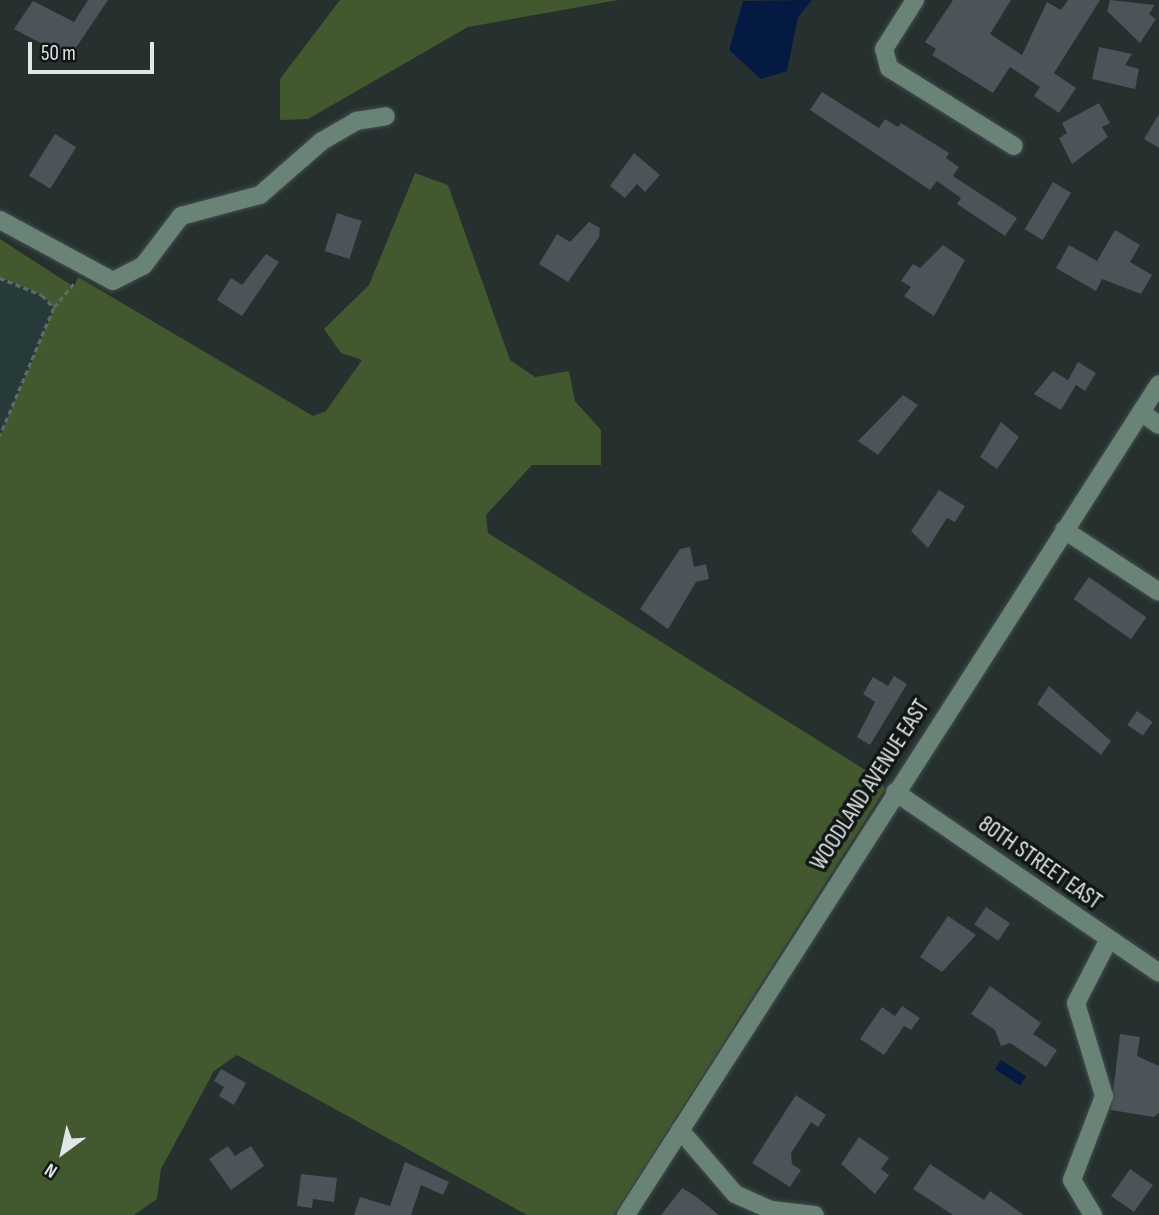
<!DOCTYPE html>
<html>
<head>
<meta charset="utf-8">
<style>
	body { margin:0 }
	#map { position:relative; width:1159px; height:1215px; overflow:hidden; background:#25302f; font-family:"Sofia Sans Condensed",sans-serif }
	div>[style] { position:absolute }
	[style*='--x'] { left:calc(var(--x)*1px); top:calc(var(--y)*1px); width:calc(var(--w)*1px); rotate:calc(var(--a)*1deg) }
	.built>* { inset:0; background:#273a3a }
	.green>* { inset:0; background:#42582e }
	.water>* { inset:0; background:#041a42; transform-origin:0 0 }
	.building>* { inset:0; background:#4a5459; transform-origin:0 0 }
	.path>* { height:2.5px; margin-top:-1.25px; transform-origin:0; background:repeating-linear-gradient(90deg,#616a6a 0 5px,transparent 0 8.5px) }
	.roads { filter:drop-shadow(0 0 2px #434d4c) drop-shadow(0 0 2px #434d4c) }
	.minor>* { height:18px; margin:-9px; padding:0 9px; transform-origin:9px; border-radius:9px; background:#698376 }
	span { translate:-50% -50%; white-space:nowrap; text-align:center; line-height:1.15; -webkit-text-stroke:7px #121616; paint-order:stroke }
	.street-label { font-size:23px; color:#e0e7e7 }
	.north { position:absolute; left:28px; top:1117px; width:70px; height:70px; -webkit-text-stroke:5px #121616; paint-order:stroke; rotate:213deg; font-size:19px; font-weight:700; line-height:28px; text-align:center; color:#e0e7e7 }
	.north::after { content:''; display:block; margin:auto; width:24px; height:32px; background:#e0e7e7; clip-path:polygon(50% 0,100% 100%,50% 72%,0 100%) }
	.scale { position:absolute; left:28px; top:42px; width:126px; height:32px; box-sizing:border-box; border:4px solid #e0e7e7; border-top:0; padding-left:9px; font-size:21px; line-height:24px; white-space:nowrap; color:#e0e7e7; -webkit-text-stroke:5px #121616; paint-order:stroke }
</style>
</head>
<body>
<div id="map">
	<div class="built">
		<div style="clip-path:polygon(0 249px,77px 299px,0 467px)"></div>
	</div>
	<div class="green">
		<div style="clip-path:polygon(340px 0,618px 0,468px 27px,308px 119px,280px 120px,280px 79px)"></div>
		<div style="clip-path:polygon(415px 173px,448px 185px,510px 360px,535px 377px,569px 371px,575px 401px,601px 430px,601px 465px,532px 465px,486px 515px,488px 533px,878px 778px,885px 789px,614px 1215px,527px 1215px,237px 1055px,214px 1071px,161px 1169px,157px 1199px,134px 1215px,0 1215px,0 436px,54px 308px,42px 295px,0 278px,0 239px,74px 287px,78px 277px,313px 416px,326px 411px,362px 360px,341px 353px,324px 329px,369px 285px)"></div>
	</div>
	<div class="water">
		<div style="clip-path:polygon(812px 0,798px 17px,787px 71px,761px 79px,729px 50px,743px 1px)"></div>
		<div style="left:1001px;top:1060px;width:30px;height:11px;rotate:33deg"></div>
	</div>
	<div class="building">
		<div style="clip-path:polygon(88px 0,108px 0,69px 58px,14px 29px,33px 1px,74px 22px)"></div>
		<div style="clip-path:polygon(953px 0,1011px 0,990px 34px,1022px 55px,1047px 2px,1061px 10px,1068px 0,1100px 0,1054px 73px,1076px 88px,1059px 113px,1034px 96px,1040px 87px,1010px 67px,993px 93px,932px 55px,936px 49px,925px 42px)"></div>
		<div style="clip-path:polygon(1110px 0,1155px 5px,1149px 14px,1156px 19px,1140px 43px,1107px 11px)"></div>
		<div style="clip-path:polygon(1099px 47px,1132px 54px,1125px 65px,1139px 69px,1135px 89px,1092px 79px)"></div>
		<div style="clip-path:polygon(822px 92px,879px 128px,885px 119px,898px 127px,901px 123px,949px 153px,946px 158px,959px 167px,953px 176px,1017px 218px,1005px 236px,957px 204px,961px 198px,937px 181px,930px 190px,810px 110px)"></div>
		<div style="clip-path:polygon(1099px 103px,1110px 123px,1102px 127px,1108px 137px,1072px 164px,1059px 138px,1067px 133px,1062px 123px)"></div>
		<div style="clip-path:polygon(1159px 114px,1159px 148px,1144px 139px)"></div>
		<div style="left:55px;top:134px;width:25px;height:49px;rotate:32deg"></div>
		<div style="clip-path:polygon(634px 153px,660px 175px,645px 192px,637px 184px,625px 198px,610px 186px)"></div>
		<div style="left:1053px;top:182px;width:21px;height:55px;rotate:31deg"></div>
		<div style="left:337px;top:213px;width:26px;height:40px;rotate:18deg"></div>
		<div style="clip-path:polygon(589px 222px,600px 228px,599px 237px,568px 282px,539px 264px,557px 234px,570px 242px)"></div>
		<div style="clip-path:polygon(1115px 230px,1140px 245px,1130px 262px,1152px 275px,1141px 294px,1102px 279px,1096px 291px,1056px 268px,1069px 245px,1097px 261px)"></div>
		<div style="clip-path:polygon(943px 245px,965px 260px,934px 316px,904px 296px,911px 287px,901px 281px,913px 264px,920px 268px)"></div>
		<div style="clip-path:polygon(266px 254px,279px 262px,242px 316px,217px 300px,231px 278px,242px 285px)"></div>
		<div style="clip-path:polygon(1078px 362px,1096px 373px,1085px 391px,1076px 385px,1061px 410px,1034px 394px,1053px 371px,1068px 380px)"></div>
		<div style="clip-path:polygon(903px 395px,918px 405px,878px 455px,858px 441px)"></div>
		<div style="clip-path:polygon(1001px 422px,1019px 437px,997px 469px,980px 457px)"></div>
		<div style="clip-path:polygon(939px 490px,965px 506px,955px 522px,947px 518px,928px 548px,911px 531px)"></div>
		<div style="clip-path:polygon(690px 547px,694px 567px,706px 564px,709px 579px,696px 582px,668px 629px,640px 609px,680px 549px)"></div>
		<div style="left:1089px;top:577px;width:70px;height:27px;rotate:35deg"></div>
		<div style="clip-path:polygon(894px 676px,907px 684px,870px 745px,857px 737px,875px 702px,863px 694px,873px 677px,888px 686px)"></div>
		<div style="clip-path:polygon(1049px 686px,1111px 741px,1101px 755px,1037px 704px)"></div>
		<div style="left:1137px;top:711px;width:19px;height:17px;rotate:35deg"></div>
		<div style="left:986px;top:907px;width:29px;height:21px;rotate:34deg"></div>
		<div style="clip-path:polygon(948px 916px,976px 935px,942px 972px,920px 957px)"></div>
		<div style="clip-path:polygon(990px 986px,1041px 1023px,1033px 1034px,1057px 1050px,1046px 1067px,1010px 1043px,1001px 1046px,995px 1030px,971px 1014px)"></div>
		<div style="clip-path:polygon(902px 1006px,920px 1018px,911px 1030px,904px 1026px,884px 1055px,860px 1039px,882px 1007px,895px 1016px)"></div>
		<div style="clip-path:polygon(1120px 1034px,1140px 1037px,1137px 1056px,1159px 1066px,1159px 1113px,1154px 1117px,1111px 1110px)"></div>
		<div style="clip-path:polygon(221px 1069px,246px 1083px,234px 1105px,219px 1096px,224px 1087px,214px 1081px)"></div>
		<div style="clip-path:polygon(796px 1095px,826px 1115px,818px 1127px,811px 1122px,791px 1153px,792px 1164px,801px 1170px,790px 1187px,752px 1163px)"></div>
		<div style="clip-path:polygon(859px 1137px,889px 1158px,881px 1169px,889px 1175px,875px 1194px,841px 1164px)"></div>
		<div style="clip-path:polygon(228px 1146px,235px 1156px,251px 1146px,264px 1166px,231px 1190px,209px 1159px)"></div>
		<div style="clip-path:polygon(405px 1162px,449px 1182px,443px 1195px,421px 1185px,411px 1215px,354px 1215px,360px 1197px,390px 1206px)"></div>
		<div style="clip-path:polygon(930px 1164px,984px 1200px,990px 1191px,1024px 1215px,953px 1215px,913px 1189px)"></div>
		<div style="left:1130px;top:1169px;width:28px;height:33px;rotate:35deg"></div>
		<div style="clip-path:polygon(301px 1174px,337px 1178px,334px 1202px,313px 1199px,312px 1208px,297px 1206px)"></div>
		<div style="clip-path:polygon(682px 1188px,694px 1195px,719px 1215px,661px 1215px)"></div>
	</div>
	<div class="path">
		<div style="--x:0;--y:278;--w:45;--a:22"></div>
		<div style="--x:42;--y:295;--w:18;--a:47"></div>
		<div style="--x:54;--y:308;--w:139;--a:112.9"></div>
		<div style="--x:54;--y:307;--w:34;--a:-50"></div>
	</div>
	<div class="roads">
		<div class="minor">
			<div style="--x:915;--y:0;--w:58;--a:122.3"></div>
			<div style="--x:884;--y:49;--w:20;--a:75"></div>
			<div style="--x:889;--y:68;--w:147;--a:32"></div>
			<div style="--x:0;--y:220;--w:128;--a:28.4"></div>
			<div style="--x:113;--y:281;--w:34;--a:-27"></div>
			<div style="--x:143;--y:266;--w:63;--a:-52.8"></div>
			<div style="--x:181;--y:216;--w:82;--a:-14.9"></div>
			<div style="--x:260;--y:195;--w:82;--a:-41.1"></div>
			<div style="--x:322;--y:141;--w:39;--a:-30"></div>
			<div style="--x:356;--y:121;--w:30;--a:-9"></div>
			<div style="--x:1141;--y:412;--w:22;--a:36"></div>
			<div style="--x:1064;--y:530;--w:113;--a:33.1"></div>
			<div style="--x:895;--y:792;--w:320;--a:34.4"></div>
			<div style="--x:680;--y:1130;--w:84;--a:49.3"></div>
			<div style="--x:735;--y:1194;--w:39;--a:24"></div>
			<div style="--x:771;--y:1210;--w:44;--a:6.5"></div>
			<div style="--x:626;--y:1215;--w:987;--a:-57.32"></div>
			<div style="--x:1093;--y:1215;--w:41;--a:-121"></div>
			<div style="--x:1072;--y:1180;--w:90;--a:-69.1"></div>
			<div style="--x:1104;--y:1096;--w:97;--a:-106.8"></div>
			<div style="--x:1076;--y:1003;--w:70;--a:-62.7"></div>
		</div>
	</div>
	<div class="street-label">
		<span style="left:870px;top:785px;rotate:-57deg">WOODLAND AVENUE EAST</span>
		<span style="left:1040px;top:863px;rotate:35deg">80TH STREET EAST</span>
	</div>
	<div class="north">N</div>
	<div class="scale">50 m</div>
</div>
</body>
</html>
